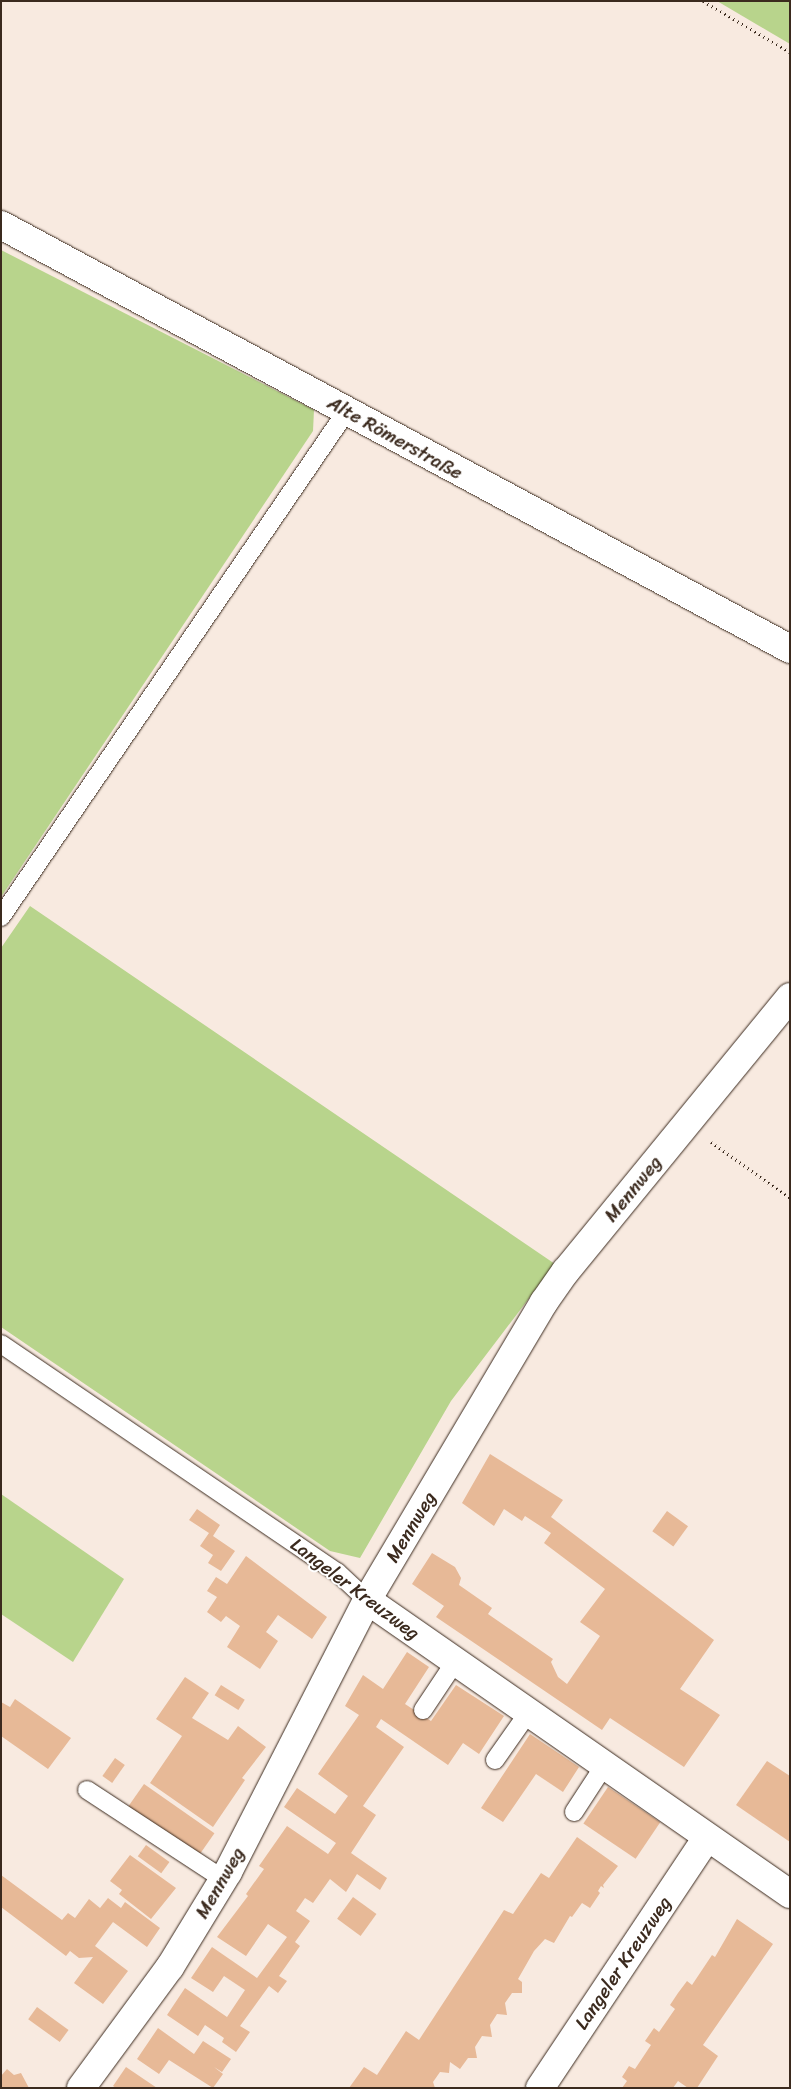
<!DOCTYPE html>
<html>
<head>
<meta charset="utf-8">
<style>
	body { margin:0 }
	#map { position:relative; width:791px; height:2089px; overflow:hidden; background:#f8eae0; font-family:Sriracha,sans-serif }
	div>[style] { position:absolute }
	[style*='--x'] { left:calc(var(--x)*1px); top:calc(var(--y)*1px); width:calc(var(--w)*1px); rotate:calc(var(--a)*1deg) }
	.green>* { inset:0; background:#b8d48c }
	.building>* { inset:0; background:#e7b997; transform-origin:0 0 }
	.path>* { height:3px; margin-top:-1.5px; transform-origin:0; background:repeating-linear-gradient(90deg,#3b2a1e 0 1px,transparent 0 5px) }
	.roads { filter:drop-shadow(0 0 1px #3b2a1e) drop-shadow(0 0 1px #3b2a1e) }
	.lane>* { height:18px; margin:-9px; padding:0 9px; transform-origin:9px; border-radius:9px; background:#fff }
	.street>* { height:28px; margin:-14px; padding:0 14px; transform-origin:14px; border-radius:14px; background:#fff }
	.secondary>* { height:28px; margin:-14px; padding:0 14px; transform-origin:14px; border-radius:14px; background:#fff }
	span { translate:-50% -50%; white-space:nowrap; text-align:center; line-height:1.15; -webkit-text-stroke:4px #fff; paint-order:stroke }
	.street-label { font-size:19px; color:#3b2a1e }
	.frame { position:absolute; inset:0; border:2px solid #3b2a1e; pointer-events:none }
</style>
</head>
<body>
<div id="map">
	<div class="green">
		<div style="clip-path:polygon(717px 1px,790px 1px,790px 44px)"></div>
		<div style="clip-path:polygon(1px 250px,314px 410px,313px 431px,1px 897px)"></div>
		<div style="clip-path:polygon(30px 906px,555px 1264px,451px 1401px,360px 1558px,330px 1551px,1px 1327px,1px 948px)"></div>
		<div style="clip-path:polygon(1px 1494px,124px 1579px,73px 1662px,1px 1614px)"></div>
	</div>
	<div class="building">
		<div style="clip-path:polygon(490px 1454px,563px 1500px,551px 1517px,714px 1640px,680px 1689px,720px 1715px,684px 1767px,610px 1718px,602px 1730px,436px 1617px,444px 1606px,412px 1584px,432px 1553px,455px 1567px,461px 1578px,459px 1585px,492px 1608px,488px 1614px,553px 1659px,551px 1662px,558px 1677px,567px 1684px,600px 1636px,580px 1622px,605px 1589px,544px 1543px,551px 1533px,525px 1516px,522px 1521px,504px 1509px,494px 1526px,462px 1503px)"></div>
		<div style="clip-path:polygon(197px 1509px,220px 1525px,213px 1536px,235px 1551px,221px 1571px,208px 1563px,213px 1555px,200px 1546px,209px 1533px,189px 1520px)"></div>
		<div style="left:667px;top:1511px;width:26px;height:25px;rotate:36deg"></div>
		<div style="clip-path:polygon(246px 1556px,327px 1617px,312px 1639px,278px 1615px,266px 1632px,278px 1641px,260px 1669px,227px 1647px,240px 1626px,226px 1616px,221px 1622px,207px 1612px,217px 1597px,207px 1591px,216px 1577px,227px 1584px)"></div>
		<div style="clip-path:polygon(407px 1652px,429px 1667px,405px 1704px,431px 1721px,456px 1685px,504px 1716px,479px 1754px,463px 1743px,448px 1765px,381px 1719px,376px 1727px,404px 1747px,363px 1806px,376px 1815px,351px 1853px,387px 1878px,380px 1890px,357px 1874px,346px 1892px,330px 1879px,313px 1903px,305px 1898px,296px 1911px,310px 1921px,295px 1942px,300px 1946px,279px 1976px,287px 1981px,278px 1993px,269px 1986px,240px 2026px,250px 2032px,236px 2052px,222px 2042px,224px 2038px,205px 2025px,198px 2036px,167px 2015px,185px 1988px,227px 2017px,245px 1990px,224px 1976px,213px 1992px,191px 1978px,212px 1947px,257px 1978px,287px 1937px,268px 1924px,246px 1956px,217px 1937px,248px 1896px,246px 1894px,264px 1869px,259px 1866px,287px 1826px,328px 1854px,336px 1843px,284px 1807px,297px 1788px,335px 1814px,348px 1796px,318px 1774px,359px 1715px,345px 1706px,363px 1675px,383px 1689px)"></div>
		<div style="clip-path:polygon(185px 1677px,209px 1693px,192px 1718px,228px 1740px,238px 1726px,266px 1747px,242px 1778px,245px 1780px,213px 1827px,150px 1783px,182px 1736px,156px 1719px)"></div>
		<div style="left:221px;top:1685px;width:28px;height:12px;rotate:32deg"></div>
		<div style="clip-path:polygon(15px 1699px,71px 1738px,48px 1769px,1px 1736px,1px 1702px,10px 1707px)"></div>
		<div style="clip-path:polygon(530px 1734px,579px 1767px,563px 1792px,536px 1774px,503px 1822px,481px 1808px)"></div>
		<div style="left:115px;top:1758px;width:12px;height:22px;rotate:35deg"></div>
		<div style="clip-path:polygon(767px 1761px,790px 1776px,790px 1842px,736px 1805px)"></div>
		<div style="left:144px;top:1784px;width:86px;height:29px;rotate:35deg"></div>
		<div style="left:608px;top:1787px;width:63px;height:44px;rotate:34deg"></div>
		<div style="clip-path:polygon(577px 1837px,618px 1866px,603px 1885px,604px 1888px,601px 1886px,598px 1891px,600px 1893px,590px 1908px,582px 1903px,572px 1917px,570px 1916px,554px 1943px,545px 1939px,534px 1951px,518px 1979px,522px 1982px,522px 1993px,512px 1993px,505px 2003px,507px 2015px,497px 2014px,490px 2025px,492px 2037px,482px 2036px,475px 2047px,477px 2058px,468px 2058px,460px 2069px,450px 2062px,449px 2073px,440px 2072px,433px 2082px,435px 2088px,349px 2088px,364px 2067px,377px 2075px,406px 2031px,419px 2040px,504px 1910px,513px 1914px,541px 1873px,549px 1878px)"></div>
		<div style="left:146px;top:1845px;width:29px;height:14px;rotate:36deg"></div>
		<div style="clip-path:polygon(130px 1855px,176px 1888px,151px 1919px,119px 1894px,122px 1890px,110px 1881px)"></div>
		<div style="clip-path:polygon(1px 1875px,62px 1920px,68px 1913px,75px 1918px,89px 1899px,100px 1908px,108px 1898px,121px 1908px,125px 1902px,160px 1928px,147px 1947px,113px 1922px,95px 1946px,128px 1971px,103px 2004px,74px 1983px,93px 1957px,79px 1958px,70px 1951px,66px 1956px,1px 1907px)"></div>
		<div style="left:353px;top:1897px;width:29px;height:27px;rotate:36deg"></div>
		<div style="clip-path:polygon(737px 1919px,773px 1944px,703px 2045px,718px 2056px,697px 2088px,688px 2088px,678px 2081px,673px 2088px,622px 2088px,627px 2081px,622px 2077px,629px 2066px,635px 2069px,651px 2045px,645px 2041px,654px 2028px,659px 2032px,675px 2009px,670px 2005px,678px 1993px,687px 1981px,692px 1985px,712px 1955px,715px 1957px)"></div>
		<div style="left:37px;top:2007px;width:39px;height:15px;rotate:36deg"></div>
		<div style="clip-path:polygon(158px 2028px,194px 2054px,203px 2041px,231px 2059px,222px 2072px,214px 2067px,223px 2074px,213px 2088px,169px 2060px,159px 2074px,137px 2059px)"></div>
		<div style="clip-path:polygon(126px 2067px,157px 2088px,116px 2088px,113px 2086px)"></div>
		<div style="clip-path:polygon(7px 2069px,14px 2075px,21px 2073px,29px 2088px,1px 2088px,1px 2076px)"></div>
	</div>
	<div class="path">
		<div style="--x:703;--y:1;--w:101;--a:30.4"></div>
		<div style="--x:711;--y:1142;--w:97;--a:35.3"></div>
	</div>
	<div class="roads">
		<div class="lane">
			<div style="--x:1;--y:917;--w:612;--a:-55.66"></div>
			<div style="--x:1;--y:1344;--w:406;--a:34.2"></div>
			<div style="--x:337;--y:1572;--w:41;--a:43"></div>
			<div style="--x:423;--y:1710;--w:58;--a:-56.3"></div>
			<div style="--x:495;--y:1760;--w:57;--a:-54.9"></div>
			<div style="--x:87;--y:1790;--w:163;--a:33.2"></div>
			<div style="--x:574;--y:1812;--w:55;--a:-56.9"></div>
		</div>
		<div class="street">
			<div style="--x:367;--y:1600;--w:515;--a:34.8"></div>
			<div style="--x:81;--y:2088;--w:150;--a:-53.7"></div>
			<div style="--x:170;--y:1967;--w:111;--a:-58.6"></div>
			<div style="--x:228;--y:1872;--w:305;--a:-62.9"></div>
			<div style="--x:367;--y:1600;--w:347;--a:-59.3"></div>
			<div style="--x:544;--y:1302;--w:38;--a:-55"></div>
			<div style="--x:566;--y:1271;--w:354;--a:-50.7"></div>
			<div style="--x:540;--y:2088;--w:299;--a:-56.3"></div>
		</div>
		<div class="secondary">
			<div style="--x:1;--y:225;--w:896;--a:28.25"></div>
		</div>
	</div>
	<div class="street-label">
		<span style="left:395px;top:438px;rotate:29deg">Alte Römerstraße</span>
		<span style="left:633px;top:1189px;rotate:-51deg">Mennweg</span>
		<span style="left:411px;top:1527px;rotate:-59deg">Mennweg</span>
		<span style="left:355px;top:1589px;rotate:37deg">Langeler Kreuzweg</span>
		<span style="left:220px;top:1883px;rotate:-60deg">Mennweg</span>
		<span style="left:623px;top:1963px;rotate:-56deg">Langeler Kreuzweg</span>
	</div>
	<div class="frame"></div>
</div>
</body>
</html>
